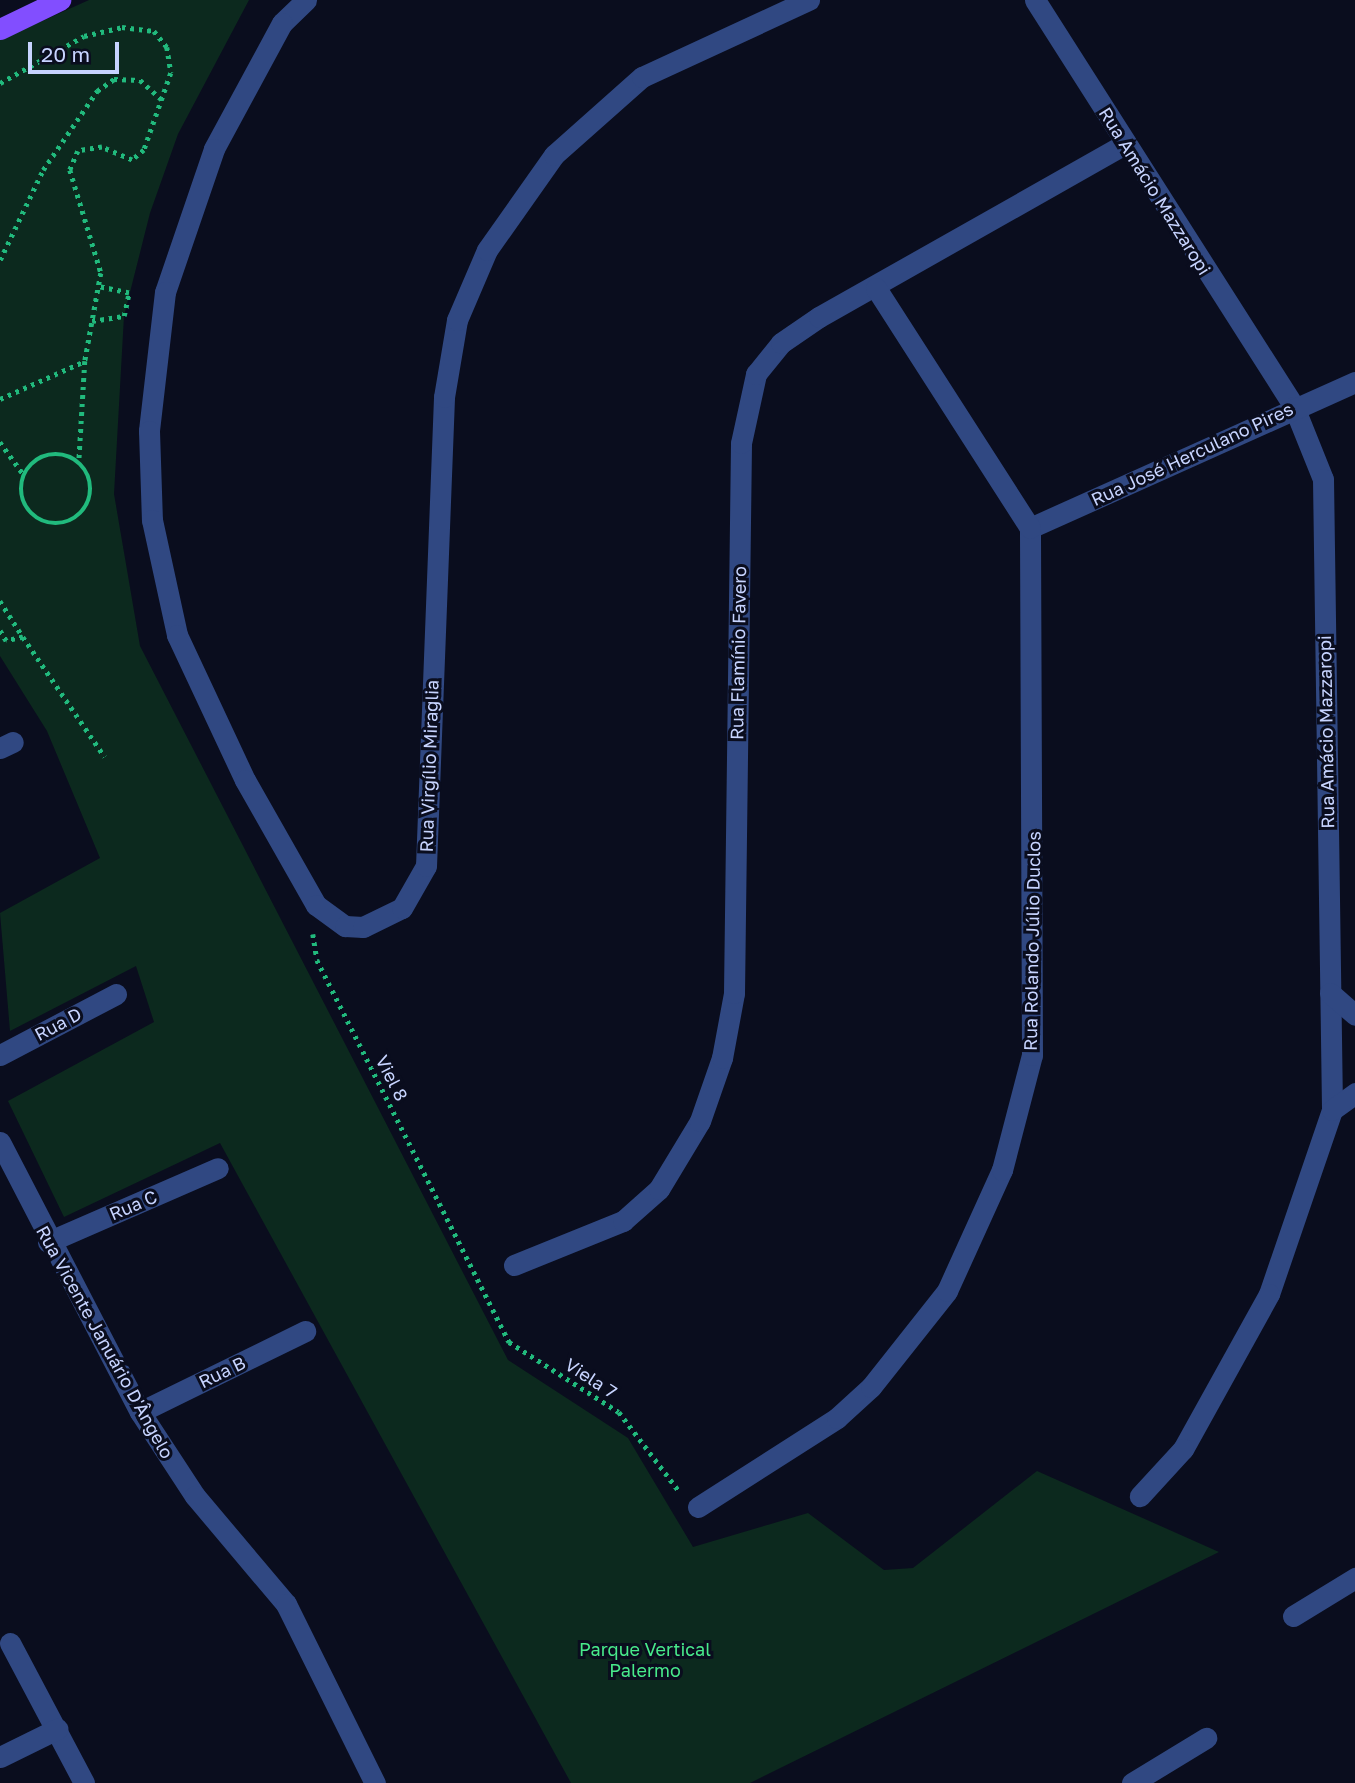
<!DOCTYPE html>
<html>
<head>
<meta charset="utf-8">
<style>
	body { margin:0 }
	#map { position:relative; width:1355px; height:1783px; overflow:hidden; background:#0a0d1e; font-family:"Golos Text",sans-serif }
	div>[style] { position:absolute }
	[style*='--x'] { left:calc(var(--x)*1px); top:calc(var(--y)*1px); width:calc(var(--w)*1px); rotate:calc(var(--a)*1deg) }
	.green>* { inset:0; background:#0c291e }
	.path>* { height:4.5px; margin-top:-2.25px; transform-origin:0; background:repeating-linear-gradient(90deg,#21ba7d 0 3.5px,transparent 0 8.5px) }
	.path>.ring { margin:-2.25px; padding:0; box-sizing:content-box; background:none; border:4.5px solid #21ba7d; border-radius:50% }
	.minor>* { height:21px; margin:-10.5px; padding:0 10.5px; transform-origin:10.5px; border-radius:10.5px; background:#304882 }
	.major>* { height:21px; margin:-10.5px; padding:0 10.5px; transform-origin:10.5px; border-radius:10.5px; background:#824eff }
	span { translate:-50% -50%; white-space:nowrap; text-align:center; line-height:1.15; -webkit-text-stroke:6px #0a0d1e; paint-order:stroke }
	.street-label { font-size:18px; color:#c7d4ff }
	.park-label { font-size:18px; color:#48ea8b }
	.scale { position:absolute; left:28px; top:42px; width:91px; height:32px; box-sizing:border-box; border:4px solid #c7d4ff; border-top:0; padding-left:9px; font-size:21px; line-height:24px; white-space:nowrap; color:#c7d4ff; -webkit-text-stroke:5px #0a0d1e; paint-order:stroke }
</style>
</head>
<body>
<div id="map">
	<div class="green">
		<div style="clip-path:polygon(89px 0,249px 0,178px 134px,150px 213px,124px 316px,114px 494px,140px 646px,508px 1360px,628px 1438px,693px 1547px,808px 1513px,884px 1570px,913px 1568px,1037px 1471px,1219px 1552px,750px 1783px,571px 1783px,220px 1143px,64px 1217px,8px 1101px,154px 1022px,136px 966px,10px 1031px,0 913px,100px 858px,47px 731px,0 656px,0 40px)"></div>
	</div>
	<div class="path">
		<div style="--x:0;--y:83;--w:96;--a:-29.2"></div>
		<div style="--x:84;--y:36;--w:39;--a:-13"></div>
		<div style="--x:122;--y:27;--w:32;--a:7"></div>
		<div style="--x:154;--y:31;--w:21;--a:51"></div>
		<div style="--x:167;--y:47;--w:26;--a:81"></div>
		<div style="--x:171;--y:73;--w:82;--a:109.3"></div>
		<div style="--x:144;--y:150;--w:16;--a:140"></div>
		<div style="--x:132;--y:160;--w:33;--a:-157"></div>
		<div style="--x:102;--y:147;--w:24;--a:171"></div>
		<div style="--x:78;--y:151;--w:21;--a:113"></div>
		<div style="--x:70;--y:170;--w:108;--a:73.2"></div>
		<div style="--x:101;--y:273;--w:89;--a:100.3"></div>
		<div style="--x:85;--y:361;--w:101;--a:93.4"></div>
		<div style="--x:0;--y:260;--w:100;--a:-64.5"></div>
		<div style="--x:43;--y:170;--w:96;--a:-55.6"></div>
		<div style="--x:97;--y:91;--w:21;--a:-35"></div>
		<div style="--x:114;--y:79;--w:26;--a:2"></div>
		<div style="--x:140;--y:80;--w:30;--a:42"></div>
		<div style="--x:92;--y:321;--w:32;--a:-9"></div>
		<div style="--x:124;--y:316;--w:24;--a:-78"></div>
		<div style="--x:129;--y:293;--w:30;--a:-168"></div>
		<div style="--x:0;--y:399;--w:93;--a:-24.1"></div>
		<div style="--x:0;--y:442;--w:39;--a:54"></div>
		<div class="ring" style="left:21px;top:454px;width:65.5px;height:65.5px"></div>
		<div style="--x:0;--y:601;--w:43;--a:57.4"></div>
		<div style="--x:23;--y:637;--w:17;--a:167"></div>
		<div style="--x:6;--y:641;--w:12;--a:-121"></div>
		<div style="--x:23;--y:637;--w:145;--a:55.7"></div>
		<div style="--x:313;--y:934;--w:26;--a:81"></div>
		<div style="--x:317;--y:960;--w:428;--a:63.3"></div>
		<div style="--x:509;--y:1342;--w:130;--a:32.5"></div>
		<div style="--x:619;--y:1412;--w:99;--a:52.8"></div>
	</div>
	<div class="minor">
		<div style="--x:306;--y:0;--w:33;--a:136"></div>
		<div style="--x:282;--y:23;--w:143;--a:118.4"></div>
		<div style="--x:214;--y:149;--w:151;--a:108.9"></div>
		<div style="--x:165;--y:292;--w:140;--a:96.6"></div>
		<div style="--x:149;--y:431;--w:89;--a:88.1"></div>
		<div style="--x:152;--y:520;--w:118;--a:77.7"></div>
		<div style="--x:177;--y:635;--w:160;--a:64.9"></div>
		<div style="--x:245;--y:780;--w:144;--a:60.4"></div>
		<div style="--x:316;--y:905;--w:36;--a:36"></div>
		<div style="--x:345;--y:926;--w:18;--a:3"></div>
		<div style="--x:363;--y:927;--w:43;--a:-26"></div>
		<div style="--x:402;--y:908;--w:48;--a:-60.3"></div>
		<div style="--x:426;--y:866;--w:469;--a:-87.8"></div>
		<div style="--x:444;--y:397;--w:78;--a:-80.4"></div>
		<div style="--x:457;--y:320;--w:76;--a:-66.8"></div>
		<div style="--x:487;--y:250;--w:116;--a:-54.8"></div>
		<div style="--x:554;--y:155;--w:118;--a:-41.6"></div>
		<div style="--x:642;--y:77;--w:184;--a:-24.8"></div>
		<div style="--x:1035;--y:0;--w:482;--a:57.5"></div>
		<div style="--x:1294;--y:407;--w:78;--a:68.1"></div>
		<div style="--x:1323;--y:479;--w:631;--a:89.18"></div>
		<div style="--x:1332;--y:1110;--w:194;--a:108.9"></div>
		<div style="--x:1269;--y:1294;--w:177;--a:119"></div>
		<div style="--x:1183;--y:1449;--w:64;--a:132.5"></div>
		<div style="--x:1030;--y:528;--w:356;--a:-24.2"></div>
		<div style="--x:0;--y:748;--w:14;--a:-25"></div>
		<div style="--x:1330;--y:993;--w:33;--a:41"></div>
		<div style="--x:0;--y:1055;--w:131;--a:-27.7"></div>
		<div style="--x:1332;--y:1110;--w:29;--a:-36"></div>
		<div style="--x:0;--y:1142;--w:304;--a:62.6"></div>
		<div style="--x:140;--y:1412;--w:100;--a:56.8"></div>
		<div style="--x:195;--y:1496;--w:141;--a:49.9"></div>
		<div style="--x:286;--y:1604;--w:200;--a:63.6"></div>
		<div style="--x:48;--y:1242;--w:185;--a:-23.5"></div>
		<div style="--x:514;--y:1265;--w:118;--a:-22"></div>
		<div style="--x:623;--y:1221;--w:48;--a:-41.6"></div>
		<div style="--x:659;--y:1189;--w:79;--a:-58.9"></div>
		<div style="--x:700;--y:1121;--w:67;--a:-70.8"></div>
		<div style="--x:722;--y:1058;--w:66;--a:-79.5"></div>
		<div style="--x:734;--y:993;--w:550;--a:-89.27"></div>
		<div style="--x:741;--y:443;--w:71;--a:-77.7"></div>
		<div style="--x:756;--y:374;--w:40;--a:-51"></div>
		<div style="--x:781;--y:343;--w:46;--a:-34.4"></div>
		<div style="--x:819;--y:317;--w:352;--a:-29.5"></div>
		<div style="--x:140;--y:1412;--w:184;--a:-26.1"></div>
		<div style="--x:698;--y:1507;--w:165;--a:-32.6"></div>
		<div style="--x:837;--y:1418;--w:46;--a:-42.4"></div>
		<div style="--x:871;--y:1387;--w:122;--a:-51.6"></div>
		<div style="--x:947;--y:1291;--w:133;--a:-65.6"></div>
		<div style="--x:1002;--y:1170;--w:119;--a:-75.4"></div>
		<div style="--x:1032;--y:1055;--w:527;--a:-90.22"></div>
		<div style="--x:1030;--y:528;--w:285;--a:-122.7"></div>
		<div style="--x:1293;--y:1616;--w:73;--a:-31.5"></div>
		<div style="--x:10;--y:1643;--w:158;--a:62.1"></div>
		<div style="--x:0;--y:1757;--w:64;--a:-26.2"></div>
		<div style="--x:1132;--y:1783;--w:87;--a:-31.3"></div>
	</div>
	<div class="major">
		<div style="--x:0;--y:29;--w:67;--a:-25.8"></div>
	</div>
	<div class="street-label">
		<span style="left:1155px;top:191px;rotate:58deg">Rua Amácio Mazzaropi</span>
		<span style="left:1192px;top:454px;rotate:-25deg">Rua José Herculano Pires</span>
		<span style="left:738px;top:653px;rotate:-89deg">Rua Flamínio Favero</span>
		<span style="left:1326px;top:732px;rotate:-91deg">Rua Amácio Mazzaropi</span>
		<span style="left:429px;top:766px;rotate:-88deg">Rua Virgílio Miraglia</span>
		<span style="left:1032px;top:941px;rotate:-89deg">Rua Rolando Júlio Duclos</span>
		<span style="left:58px;top:1024px;rotate:-28deg">Rua D</span>
		<span style="left:392px;top:1078px;rotate:63deg">Viel 8</span>
		<span style="left:133px;top:1205px;rotate:-23deg">Rua C</span>
		<span style="left:105px;top:1342px;rotate:61deg">Rua Vicente Januário D'Ângelo</span>
		<span style="left:222px;top:1372px;rotate:-26deg">Rua B</span>
		<span style="left:591px;top:1378px;rotate:33deg">Viela 7</span>
	</div>
	<div class="park-label">
		<span style="left:645px;top:1660px">Parque Vertical<br>Palermo</span>
	</div>
	<div class="scale">20 m</div>
</div>
</body>
</html>
